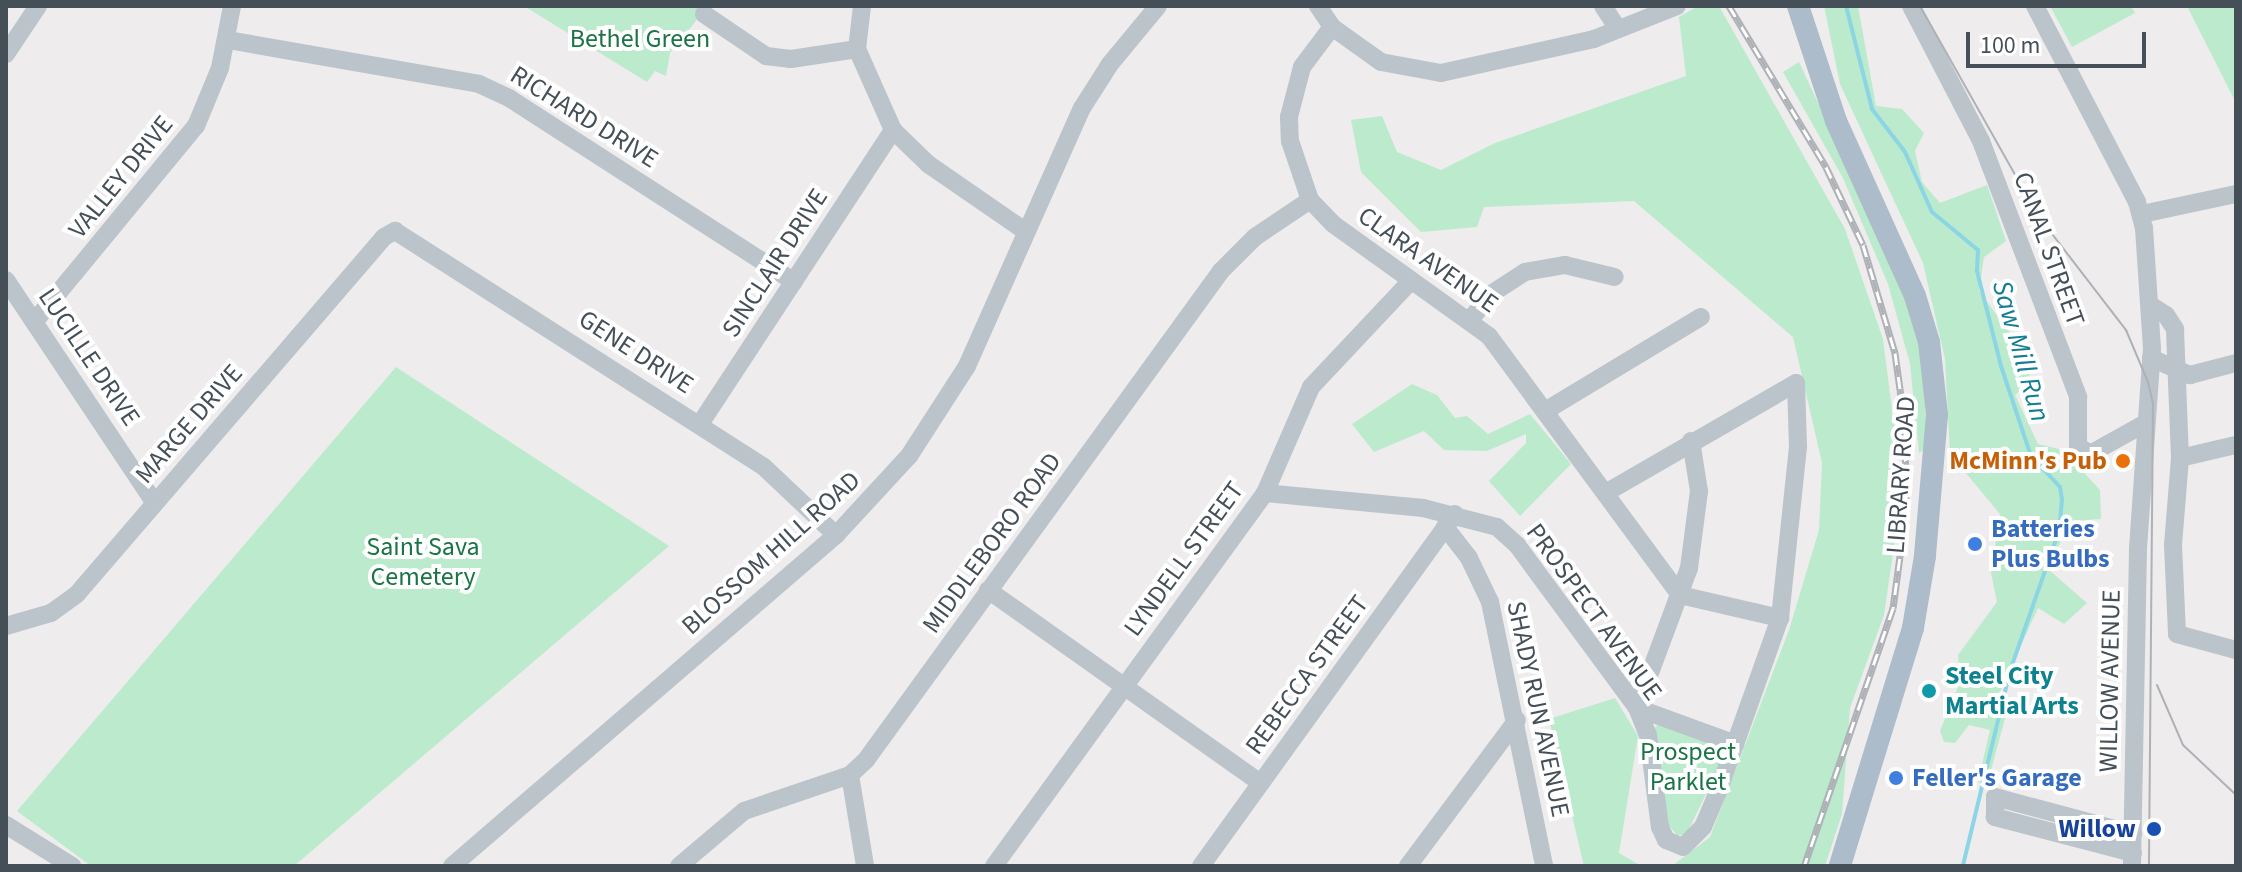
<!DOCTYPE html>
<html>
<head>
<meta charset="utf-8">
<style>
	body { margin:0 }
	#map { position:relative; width:2242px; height:872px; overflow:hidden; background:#eeecec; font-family:"Source Sans 3",sans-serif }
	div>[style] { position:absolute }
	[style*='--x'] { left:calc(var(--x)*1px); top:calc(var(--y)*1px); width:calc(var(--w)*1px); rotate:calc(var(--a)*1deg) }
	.green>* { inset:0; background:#bbebcc }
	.stream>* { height:4px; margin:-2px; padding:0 2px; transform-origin:2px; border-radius:2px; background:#8bd5e5 }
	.minor>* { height:18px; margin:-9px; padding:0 9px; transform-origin:9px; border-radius:9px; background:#bac4ca }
	.major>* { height:22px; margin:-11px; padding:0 11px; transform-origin:11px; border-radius:11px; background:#acbcca }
	.tram>* { height:2px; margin:-1px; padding:0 1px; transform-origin:1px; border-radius:1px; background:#aeb1b6 }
	.rail>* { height:7px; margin-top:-3.5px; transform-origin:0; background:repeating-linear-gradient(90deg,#fff 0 12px,#aeb1b6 0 24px); box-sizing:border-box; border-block:2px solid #aeb1b6 }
	.dots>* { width:22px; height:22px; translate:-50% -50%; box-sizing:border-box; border:4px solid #fff; border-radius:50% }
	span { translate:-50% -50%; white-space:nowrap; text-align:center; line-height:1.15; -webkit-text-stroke:8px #fff; paint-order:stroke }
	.park-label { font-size:26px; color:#1b7445 }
	.street-label { font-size:26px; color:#454f58 }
	.food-label { font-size:26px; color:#c56008; font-weight:700 }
	.right { translate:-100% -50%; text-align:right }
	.shop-label { font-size:26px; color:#366cbe; font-weight:700 }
	.left { translate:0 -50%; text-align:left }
	.culture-label { font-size:26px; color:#0d838f; font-weight:700 }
	.transit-label { font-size:26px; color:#164399; font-weight:700 }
	.water-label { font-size:28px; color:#147d95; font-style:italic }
	.frame { position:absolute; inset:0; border:8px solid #454f58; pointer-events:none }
	.scale { position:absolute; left:1966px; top:32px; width:180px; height:36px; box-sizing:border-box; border:4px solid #454f58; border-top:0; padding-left:10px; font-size:24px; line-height:28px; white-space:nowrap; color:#454f58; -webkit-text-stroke:6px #fff; paint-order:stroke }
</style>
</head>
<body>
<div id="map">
	<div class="green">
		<div style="clip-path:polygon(524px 6px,708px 6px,670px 53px,666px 76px,655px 71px,647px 82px)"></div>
		<div style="clip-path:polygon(1698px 6px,1719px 6px,1845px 229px,1883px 339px,1896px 441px,1896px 533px,1884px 615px,1850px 708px,1842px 814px,1825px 866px,1672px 866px,1710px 837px,1789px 630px,1819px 530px,1822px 463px,1793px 337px,1634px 201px,1484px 207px,1477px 227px,1421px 232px,1361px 172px,1351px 120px,1382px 116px,1397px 152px,1441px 170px,1495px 143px,1686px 76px,1679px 17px)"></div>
		<div style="clip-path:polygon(1824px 6px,1858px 6px,1876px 106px,1902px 109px,1924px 133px,1915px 151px,1922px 182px,1940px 203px,1987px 185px,2006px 241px,1984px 257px,1979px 291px,2013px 337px,2010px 354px,2025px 365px,2032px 381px,2015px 395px,2038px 444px,2063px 450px,2100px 490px,2101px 519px,2070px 521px,2048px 569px,2087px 603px,2064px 624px,2038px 608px,1999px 694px,2006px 715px,1987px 785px,1978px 782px,1990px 730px,1969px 725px,1955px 743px,1944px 742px,1940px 731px,1960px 682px,1958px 655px,1997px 602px,1991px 573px,2000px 514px,1950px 454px,1945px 359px,1923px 263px,1840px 84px)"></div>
		<div style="clip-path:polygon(2050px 6px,2131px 6px,2135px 13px,2072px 47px)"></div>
		<div style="clip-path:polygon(2187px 6px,2236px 6px,2236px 103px)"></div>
		<div style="clip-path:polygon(1799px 62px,1888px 252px,1920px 339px,1928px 446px,1919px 453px,1910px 364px,1888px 284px,1843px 178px,1783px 72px)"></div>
		<div style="clip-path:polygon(396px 367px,669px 546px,294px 866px,91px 866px,17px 811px)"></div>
		<div style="clip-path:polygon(1412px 384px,1437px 395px,1455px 418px,1467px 416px,1488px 434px,1530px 414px,1571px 464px,1520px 516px,1489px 481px,1526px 443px,1526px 434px,1487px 451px,1444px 450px,1424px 431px,1374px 452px,1352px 424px)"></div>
		<div style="clip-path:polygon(1615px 698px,1638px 736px,1619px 853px,1641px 866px,1584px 866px,1549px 719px)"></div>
		<div style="clip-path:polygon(1660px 723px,1729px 747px,1686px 835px,1677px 835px,1665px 821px,1652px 730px)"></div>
	</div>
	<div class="stream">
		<div style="--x:1846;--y:6;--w:106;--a:75.8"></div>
		<div style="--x:1872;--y:109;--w:54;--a:52.5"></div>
		<div style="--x:1905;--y:152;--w:66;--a:65.8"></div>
		<div style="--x:1932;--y:212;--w:60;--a:39.6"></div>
		<div style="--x:1978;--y:250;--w:21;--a:93"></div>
		<div style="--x:1977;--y:271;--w:98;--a:75.8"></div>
		<div style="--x:2001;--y:366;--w:95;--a:71.6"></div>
		<div style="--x:2031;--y:456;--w:42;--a:46.9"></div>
		<div style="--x:2060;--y:487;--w:12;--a:81"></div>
		<div style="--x:2062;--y:499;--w:32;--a:95"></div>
		<div style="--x:2059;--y:531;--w:148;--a:109.3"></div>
		<div style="--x:2010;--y:671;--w:201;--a:103.6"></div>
	</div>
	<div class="minor">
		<div style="--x:862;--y:6;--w:43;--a:96.6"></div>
		<div style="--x:857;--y:49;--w:89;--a:66"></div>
		<div style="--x:893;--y:130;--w:49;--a:44.2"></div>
		<div style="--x:928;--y:164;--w:118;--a:34.6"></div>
		<div style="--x:1318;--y:6;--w:25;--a:56"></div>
		<div style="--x:1332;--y:27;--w:60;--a:35.5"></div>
		<div style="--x:1381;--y:62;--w:61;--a:10.4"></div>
		<div style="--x:1441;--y:73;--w:157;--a:-12.5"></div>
		<div style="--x:1594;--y:39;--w:89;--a:-21.7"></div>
		<div style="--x:1603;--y:6;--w:27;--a:57"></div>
		<div style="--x:1911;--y:6;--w:152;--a:62.6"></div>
		<div style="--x:1981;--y:141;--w:274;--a:69.2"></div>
		<div style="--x:2078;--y:397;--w:49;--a:90"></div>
		<div style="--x:2078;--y:446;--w:14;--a:34"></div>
		<div style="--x:2090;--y:454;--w:62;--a:-29.1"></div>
		<div style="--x:2035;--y:6;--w:221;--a:62.5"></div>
		<div style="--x:2137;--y:202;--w:27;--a:75"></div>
		<div style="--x:2144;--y:228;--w:120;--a:86.2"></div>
		<div style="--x:2152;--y:348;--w:202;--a:94"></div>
		<div style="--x:2138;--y:550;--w:316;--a:91.1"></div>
		<div style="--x:704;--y:14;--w:75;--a:34.1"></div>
		<div style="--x:766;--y:56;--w:25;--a:7"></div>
		<div style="--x:791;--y:59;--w:67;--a:-8.6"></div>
		<div style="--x:1332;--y:27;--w:50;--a:126.9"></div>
		<div style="--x:1302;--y:67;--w:52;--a:104.6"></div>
		<div style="--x:1289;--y:117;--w:24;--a:88"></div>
		<div style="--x:1290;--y:141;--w:62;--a:71.3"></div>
		<div style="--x:1310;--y:200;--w:33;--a:46"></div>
		<div style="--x:1333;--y:224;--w:192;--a:35.7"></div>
		<div style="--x:1489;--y:336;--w:322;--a:53.6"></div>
		<div style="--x:1680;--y:595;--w:103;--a:13"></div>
		<div style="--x:228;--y:40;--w:255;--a:9.9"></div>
		<div style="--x:479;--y:84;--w:33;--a:25"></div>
		<div style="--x:509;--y:98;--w:339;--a:32.8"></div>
		<div style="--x:6;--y:54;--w:58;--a:-56.3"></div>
		<div style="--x:2142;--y:214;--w:96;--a:-12"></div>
		<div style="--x:6;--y:280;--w:268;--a:56.3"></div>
		<div style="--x:2150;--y:305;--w:19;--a:32"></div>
		<div style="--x:2166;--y:315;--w:17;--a:57"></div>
		<div style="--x:2175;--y:329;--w:129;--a:87.8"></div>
		<div style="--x:2180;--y:458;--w:87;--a:94.6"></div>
		<div style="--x:2173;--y:545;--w:89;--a:87.4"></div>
		<div style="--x:2177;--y:634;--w:61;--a:15.2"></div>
		<div style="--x:1470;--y:320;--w:33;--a:-51"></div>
		<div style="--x:1491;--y:294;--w:40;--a:-32.9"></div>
		<div style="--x:1525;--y:272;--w:41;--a:-9.9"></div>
		<div style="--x:1565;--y:265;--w:51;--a:13.5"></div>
		<div style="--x:35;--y:321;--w:253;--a:-50.5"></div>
		<div style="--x:196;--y:126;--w:63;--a:-67.5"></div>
		<div style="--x:220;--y:68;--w:63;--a:-79"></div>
		<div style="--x:2151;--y:358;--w:43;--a:23.6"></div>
		<div style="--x:2190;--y:375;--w:48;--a:-14.6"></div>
		<div style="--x:1545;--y:411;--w:182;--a:-31.1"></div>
		<div style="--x:700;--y:424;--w:352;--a:-56.7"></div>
		<div style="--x:1691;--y:441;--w:51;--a:80.9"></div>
		<div style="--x:1699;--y:491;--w:78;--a:97.4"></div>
		<div style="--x:1689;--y:568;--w:149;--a:110.4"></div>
		<div style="--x:1637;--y:708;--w:105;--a:20"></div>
		<div style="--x:2180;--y:458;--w:57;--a:-13.1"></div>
		<div style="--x:1265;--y:493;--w:159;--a:5.4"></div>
		<div style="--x:1423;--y:508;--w:76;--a:14.4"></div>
		<div style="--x:1497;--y:527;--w:27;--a:42"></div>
		<div style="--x:1517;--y:545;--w:202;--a:53.6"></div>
		<div style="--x:1637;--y:708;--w:29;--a:68"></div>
		<div style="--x:1648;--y:735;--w:93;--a:82.6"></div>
		<div style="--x:1660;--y:827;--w:14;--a:65"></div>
		<div style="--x:1666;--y:840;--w:18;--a:22"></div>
		<div style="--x:1683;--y:847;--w:28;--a:-45"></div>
		<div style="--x:1703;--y:827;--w:38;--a:-67"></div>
		<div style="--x:1718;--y:792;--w:185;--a:-70.4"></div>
		<div style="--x:1780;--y:618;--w:172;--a:-84"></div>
		<div style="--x:1798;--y:447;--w:64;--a:-91.8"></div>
		<div style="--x:1796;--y:383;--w:218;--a:150"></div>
		<div style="--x:1445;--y:527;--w:39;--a:52"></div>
		<div style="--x:1469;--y:558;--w:49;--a:64.5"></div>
		<div style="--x:1490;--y:602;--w:269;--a:78.4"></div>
		<div style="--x:988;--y:590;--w:334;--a:35.3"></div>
		<div style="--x:6;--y:626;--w:47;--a:-16.1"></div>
		<div style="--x:51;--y:613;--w:32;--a:-36"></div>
		<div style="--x:77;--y:594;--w:471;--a:-49.3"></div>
		<div style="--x:384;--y:237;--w:13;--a:-29"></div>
		<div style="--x:395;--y:231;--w:438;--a:32.6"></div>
		<div style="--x:764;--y:467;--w:99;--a:43.4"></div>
		<div style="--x:850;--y:775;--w:92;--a:80.6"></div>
		<div style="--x:6;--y:825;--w:78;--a:31.8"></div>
		<div style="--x:2133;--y:853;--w:143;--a:-165.4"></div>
		<div style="--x:1995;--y:817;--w:20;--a:-90"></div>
		<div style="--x:1995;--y:797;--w:143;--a:15"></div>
		<div style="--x:452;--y:866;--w:507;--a:-40.76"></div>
		<div style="--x:836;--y:535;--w:108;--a:-47.3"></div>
		<div style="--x:909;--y:456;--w:107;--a:-57.2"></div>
		<div style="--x:967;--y:366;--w:282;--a:-66"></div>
		<div style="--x:1082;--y:108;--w:52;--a:-57.5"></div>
		<div style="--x:1110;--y:64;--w:75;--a:-50.4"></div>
		<div style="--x:679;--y:866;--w:85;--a:-40.2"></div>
		<div style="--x:744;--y:811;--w:112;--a:-18.8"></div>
		<div style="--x:850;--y:775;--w:22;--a:-43"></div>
		<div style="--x:866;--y:760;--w:604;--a:-54.02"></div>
		<div style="--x:1221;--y:271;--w:48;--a:-45"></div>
		<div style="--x:1255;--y:237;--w:66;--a:-33.9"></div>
		<div style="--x:994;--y:866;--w:461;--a:-54"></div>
		<div style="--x:1265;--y:493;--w:116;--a:-66.5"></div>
		<div style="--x:1311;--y:387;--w:144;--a:-46.7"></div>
		<div style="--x:1201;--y:866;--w:434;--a:-54.2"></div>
		<div style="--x:1408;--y:866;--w:182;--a:-53.3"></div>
	</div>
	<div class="major">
		<div style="--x:1798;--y:6;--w:121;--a:71.7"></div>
		<div style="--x:1836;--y:121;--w:192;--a:65.7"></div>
		<div style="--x:1915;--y:296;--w:48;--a:73.1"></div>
		<div style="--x:1929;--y:342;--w:73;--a:83.7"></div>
		<div style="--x:1937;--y:415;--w:142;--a:94.9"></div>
		<div style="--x:1925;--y:556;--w:73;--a:99.5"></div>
		<div style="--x:1913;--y:628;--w:249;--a:107.1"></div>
	</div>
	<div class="tram">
		<div style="--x:1920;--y:6;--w:242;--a:60.6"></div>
		<div style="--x:2039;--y:217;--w:143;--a:52.4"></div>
		<div style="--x:2126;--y:330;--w:56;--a:67.1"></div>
		<div style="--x:2148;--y:382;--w:22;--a:77"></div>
		<div style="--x:2153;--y:403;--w:463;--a:90.5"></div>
		<div style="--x:2157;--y:685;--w:65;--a:66.6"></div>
		<div style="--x:2183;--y:745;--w:73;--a:43.3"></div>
	</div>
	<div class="rail">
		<div style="--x:1729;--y:6;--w:188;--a:58.9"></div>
		<div style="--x:1826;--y:167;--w:86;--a:64.6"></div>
		<div style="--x:1863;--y:245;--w:113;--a:73.5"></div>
		<div style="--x:1895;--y:353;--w:73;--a:82.1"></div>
		<div style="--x:1905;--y:425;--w:86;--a:89.3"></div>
		<div style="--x:1906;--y:511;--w:98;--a:97.6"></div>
		<div style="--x:1893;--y:608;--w:273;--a:109"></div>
	</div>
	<div class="dots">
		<div style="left:2123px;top:461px;background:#e8710a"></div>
		<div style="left:1975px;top:544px;background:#3f7fe0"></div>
		<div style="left:1929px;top:691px;background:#0f9aa8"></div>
		<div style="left:1896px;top:778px;background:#3f7fe0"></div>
		<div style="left:2154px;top:829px;background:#1a4fb4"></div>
	</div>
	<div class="park-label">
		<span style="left:640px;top:39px">Bethel Green</span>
		<span style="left:423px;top:562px">Saint Sava<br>Cemetery</span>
		<span style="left:1688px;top:767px">Prospect<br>Parklet</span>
	</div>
	<div class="street-label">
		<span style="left:584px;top:117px;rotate:32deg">RICHARD DRIVE</span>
		<span style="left:121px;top:177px;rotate:-51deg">VALLEY DRIVE</span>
		<span style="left:2049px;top:249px;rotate:70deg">CANAL STREET</span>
		<span style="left:1428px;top:260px;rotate:35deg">CLARA AVENUE</span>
		<span style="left:775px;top:263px;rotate:-57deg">SINCLAIR DRIVE</span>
		<span style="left:636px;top:352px;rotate:33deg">GENE DRIVE</span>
		<span style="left:89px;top:357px;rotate:56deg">LUCILLE DRIVE</span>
		<span style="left:189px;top:424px;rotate:-49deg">MARGE DRIVE</span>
		<span style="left:1901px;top:475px;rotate:-86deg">LIBRARY ROAD</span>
		<span style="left:992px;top:543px;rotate:-54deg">MIDDLEBORO ROAD</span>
		<span style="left:771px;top:553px;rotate:-42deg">BLOSSOM HILL ROAD</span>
		<span style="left:1184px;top:559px;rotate:-54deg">LYNDELL STREET</span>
		<span style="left:1594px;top:612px;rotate:54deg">PROSPECT AVENUE</span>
		<span style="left:1307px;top:675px;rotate:-54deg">REBECCA STREET</span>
		<span style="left:2110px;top:681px;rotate:-89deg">WILLOW AVENUE</span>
		<span style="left:1538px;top:709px;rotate:78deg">SHADY RUN AVENUE</span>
	</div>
	<div class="food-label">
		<span class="right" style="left:2107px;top:461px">McMinn's Pub</span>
	</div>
	<div class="shop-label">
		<span class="left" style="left:1991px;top:544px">Batteries<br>Plus Bulbs</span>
		<span class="left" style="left:1912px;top:778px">Feller's Garage</span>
	</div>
	<div class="culture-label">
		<span class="left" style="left:1945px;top:691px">Steel City<br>Martial Arts</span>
	</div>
	<div class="transit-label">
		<span class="right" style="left:2136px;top:829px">Willow</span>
	</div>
	<div class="water-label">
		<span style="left:2021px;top:351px;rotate:74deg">Saw Mill Run</span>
	</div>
	<div class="frame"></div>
	<div class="scale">100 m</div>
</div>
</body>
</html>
